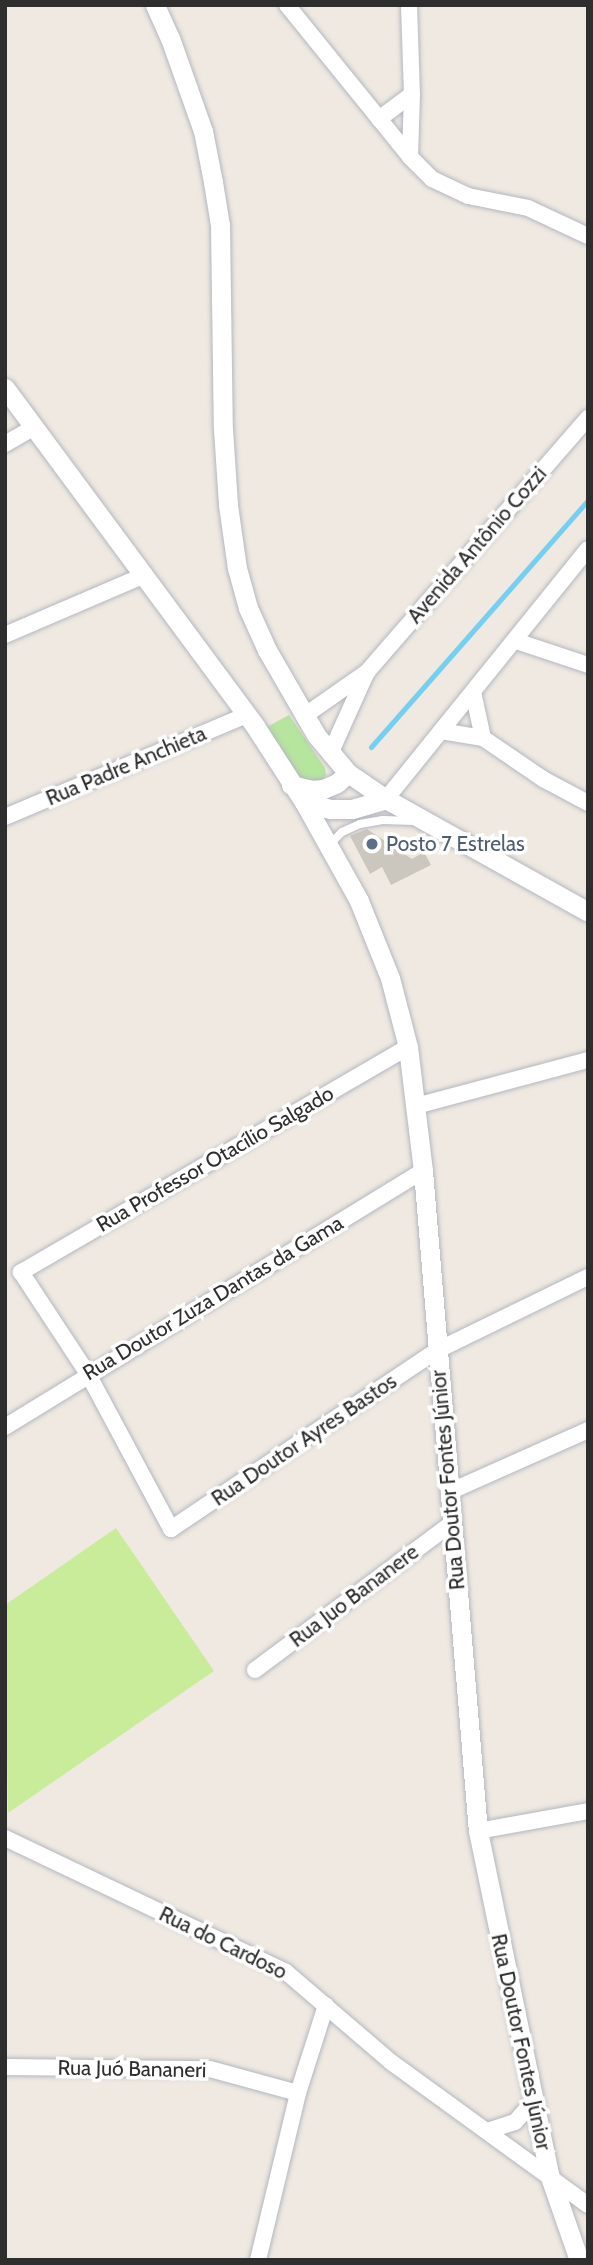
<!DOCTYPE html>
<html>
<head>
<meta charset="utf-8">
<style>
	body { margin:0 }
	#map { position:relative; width:593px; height:2265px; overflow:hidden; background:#efe9e1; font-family:Cabin,sans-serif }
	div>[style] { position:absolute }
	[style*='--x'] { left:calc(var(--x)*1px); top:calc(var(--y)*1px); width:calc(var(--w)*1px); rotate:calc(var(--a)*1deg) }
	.green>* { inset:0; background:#b6e59e }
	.pitch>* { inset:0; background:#c9ec9a }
	.stream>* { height:5px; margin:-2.5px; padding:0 2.5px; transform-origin:2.5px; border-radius:2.5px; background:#75cff0 }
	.building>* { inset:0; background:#cbc7bf }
	.roads { filter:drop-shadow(0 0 2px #b4b7c1) drop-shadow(0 0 2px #b4b7c1) }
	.service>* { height:8px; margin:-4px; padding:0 4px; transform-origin:4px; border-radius:4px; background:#fff }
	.minor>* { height:16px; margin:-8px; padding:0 8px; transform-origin:8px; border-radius:8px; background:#fff }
	.tertiary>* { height:19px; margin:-9.5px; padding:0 9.5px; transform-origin:9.5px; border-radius:9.5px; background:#fff }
	.dots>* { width:19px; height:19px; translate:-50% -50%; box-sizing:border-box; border:4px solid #fff; border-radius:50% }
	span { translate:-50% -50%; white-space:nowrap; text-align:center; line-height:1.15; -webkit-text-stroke:7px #fff; paint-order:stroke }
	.street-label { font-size:21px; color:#2e2e2e }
	.service-label { font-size:21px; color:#4e5e75 }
	.left { translate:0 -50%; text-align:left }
	.frame { position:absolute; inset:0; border:7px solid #2e2e2e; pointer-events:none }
</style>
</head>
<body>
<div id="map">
	<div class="green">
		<div style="clip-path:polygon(289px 715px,325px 768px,326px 775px,322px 781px,301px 779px,265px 728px)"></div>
	</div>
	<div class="pitch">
		<div style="clip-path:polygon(116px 1528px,214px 1671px,8px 1813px,5px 1605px)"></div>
	</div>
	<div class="stream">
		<div style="--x:371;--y:747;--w:329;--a:-48.7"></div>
	</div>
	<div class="building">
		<div style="clip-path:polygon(367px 829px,412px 859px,424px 852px,431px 865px,391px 885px,382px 867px,370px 874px,350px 836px)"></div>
	</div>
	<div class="roads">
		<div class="service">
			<div style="--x:329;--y:845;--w:18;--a:-45"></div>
			<div style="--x:342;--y:832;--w:20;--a:-24"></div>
			<div style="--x:360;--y:824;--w:23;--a:-10"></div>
			<div style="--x:383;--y:820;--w:31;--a:2"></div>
		</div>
		<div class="minor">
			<div style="--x:287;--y:5;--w:196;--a:51"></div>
			<div style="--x:410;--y:157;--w:31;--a:45"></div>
			<div style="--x:432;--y:179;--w:40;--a:25"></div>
			<div style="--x:468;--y:196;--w:61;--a:11.3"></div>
			<div style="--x:528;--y:208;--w:66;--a:25"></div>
			<div style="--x:409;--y:5;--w:89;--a:88.1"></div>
			<div style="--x:412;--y:94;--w:63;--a:91.8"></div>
			<div style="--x:379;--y:119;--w:41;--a:-37.1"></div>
			<div style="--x:5;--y:444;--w:34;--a:-30"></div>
			<div style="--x:5;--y:635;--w:152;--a:-23.2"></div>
			<div style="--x:516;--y:641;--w:76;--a:18.4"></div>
			<div style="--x:473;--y:692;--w:47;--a:77.7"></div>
			<div style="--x:304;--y:716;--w:77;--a:-34.9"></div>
			<div style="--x:367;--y:672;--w:337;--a:-49"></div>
			<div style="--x:441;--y:731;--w:43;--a:9.5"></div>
			<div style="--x:483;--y:738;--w:73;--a:34.3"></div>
			<div style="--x:543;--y:779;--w:51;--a:28.1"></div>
			<div style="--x:330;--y:754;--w:88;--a:-65.8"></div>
			<div style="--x:386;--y:799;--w:321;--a:-51.1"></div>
			<div style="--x:5;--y:817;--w:263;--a:-22.9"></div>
			<div style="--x:408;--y:1047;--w:448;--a:149.8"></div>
			<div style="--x:21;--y:1272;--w:122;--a:56.7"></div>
			<div style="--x:88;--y:1374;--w:176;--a:61.8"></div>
			<div style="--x:171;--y:1529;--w:319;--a:-33.9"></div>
			<div style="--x:436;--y:1351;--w:169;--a:-26"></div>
			<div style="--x:416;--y:1106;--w:178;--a:-15"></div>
			<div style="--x:5;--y:1427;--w:490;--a:-31.5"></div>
			<div style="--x:449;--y:1492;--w:152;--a:-24"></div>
			<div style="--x:255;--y:1670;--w:246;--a:-36.7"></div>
			<div style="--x:478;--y:1831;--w:112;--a:-10.3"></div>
			<div style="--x:5;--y:1838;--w:311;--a:25.5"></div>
			<div style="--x:286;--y:1972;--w:138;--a:40.6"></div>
			<div style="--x:391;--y:2062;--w:243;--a:36"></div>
			<div style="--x:5;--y:2067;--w:205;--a:0.6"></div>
			<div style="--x:210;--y:2069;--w:91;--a:15.3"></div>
			<div style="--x:487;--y:2131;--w:29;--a:-18"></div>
			<div style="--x:515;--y:2122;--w:25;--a:-48"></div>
			<div style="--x:258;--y:2260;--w:172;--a:-76.5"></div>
			<div style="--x:298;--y:2093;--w:92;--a:-72.3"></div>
		</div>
		<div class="tertiary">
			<div style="--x:155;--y:5;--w:36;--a:66"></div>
			<div style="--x:170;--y:38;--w:99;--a:70.5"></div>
			<div style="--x:203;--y:131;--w:52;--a:78.9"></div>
			<div style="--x:213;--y:182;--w:44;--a:80.8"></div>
			<div style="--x:220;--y:225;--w:204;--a:89.2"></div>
			<div style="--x:223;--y:429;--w:76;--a:86.2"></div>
			<div style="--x:228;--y:505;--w:64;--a:81.9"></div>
			<div style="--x:237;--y:568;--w:41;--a:74.6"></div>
			<div style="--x:248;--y:608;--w:46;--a:65.7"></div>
			<div style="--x:267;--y:650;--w:98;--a:60"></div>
			<div style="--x:316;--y:735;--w:50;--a:49.9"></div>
			<div style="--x:348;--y:773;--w:46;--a:34.4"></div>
			<div style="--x:386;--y:799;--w:231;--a:29.2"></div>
			<div style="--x:5;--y:388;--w:420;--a:53.5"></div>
			<div style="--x:255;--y:726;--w:90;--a:57.2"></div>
			<div style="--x:304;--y:802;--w:113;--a:60.9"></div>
			<div style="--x:359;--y:901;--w:83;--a:68.1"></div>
			<div style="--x:390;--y:978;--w:71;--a:75.4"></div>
			<div style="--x:408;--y:1047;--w:125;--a:83.1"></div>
			<div style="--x:423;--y:1171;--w:662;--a:85.24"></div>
			<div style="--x:478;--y:1831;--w:350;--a:78.3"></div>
			<div style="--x:549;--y:2174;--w:91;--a:70.8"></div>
			<div style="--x:291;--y:785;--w:22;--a:13"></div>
			<div style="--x:312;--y:790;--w:11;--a:-5"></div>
			<div style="--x:323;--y:789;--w:15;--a:-23"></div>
			<div style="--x:337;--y:783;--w:15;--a:-42"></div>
			<div style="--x:304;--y:802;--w:27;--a:15"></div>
			<div style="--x:330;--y:809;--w:22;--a:0"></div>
			<div style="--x:352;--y:809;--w:35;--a:-16"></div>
		</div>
	</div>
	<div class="dots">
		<div style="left:372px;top:844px;background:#5c6f8a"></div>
	</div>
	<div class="street-label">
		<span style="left:477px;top:545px;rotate:-49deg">Avenida Antônio Cozzi</span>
		<span style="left:126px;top:766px;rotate:-23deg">Rua Padre Anchieta</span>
		<span style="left:215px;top:1159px;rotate:-30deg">Rua Professor Otacílio Salgado</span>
		<span style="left:213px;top:1298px;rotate:-31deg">Rua Doutor Zuza Dantas da Gama</span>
		<span style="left:304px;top:1440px;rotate:-34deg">Rua Doutor Ayres Bastos</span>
		<span style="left:448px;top:1480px;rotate:-95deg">Rua Doutor Fontes Júnior</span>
		<span style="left:354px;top:1596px;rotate:-37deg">Rua Juo Bananere</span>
		<span style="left:223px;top:1943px;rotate:26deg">Rua do Cardoso</span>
		<span style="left:521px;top:2042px;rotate:78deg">Rua Doutor Fontes Júnior</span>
		<span style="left:132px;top:2069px;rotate:1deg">Rua Juó Bananeri</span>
	</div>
	<div class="service-label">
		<span class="left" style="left:386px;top:844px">Posto 7 Estrelas</span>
	</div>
	<div class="frame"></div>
</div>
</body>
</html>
